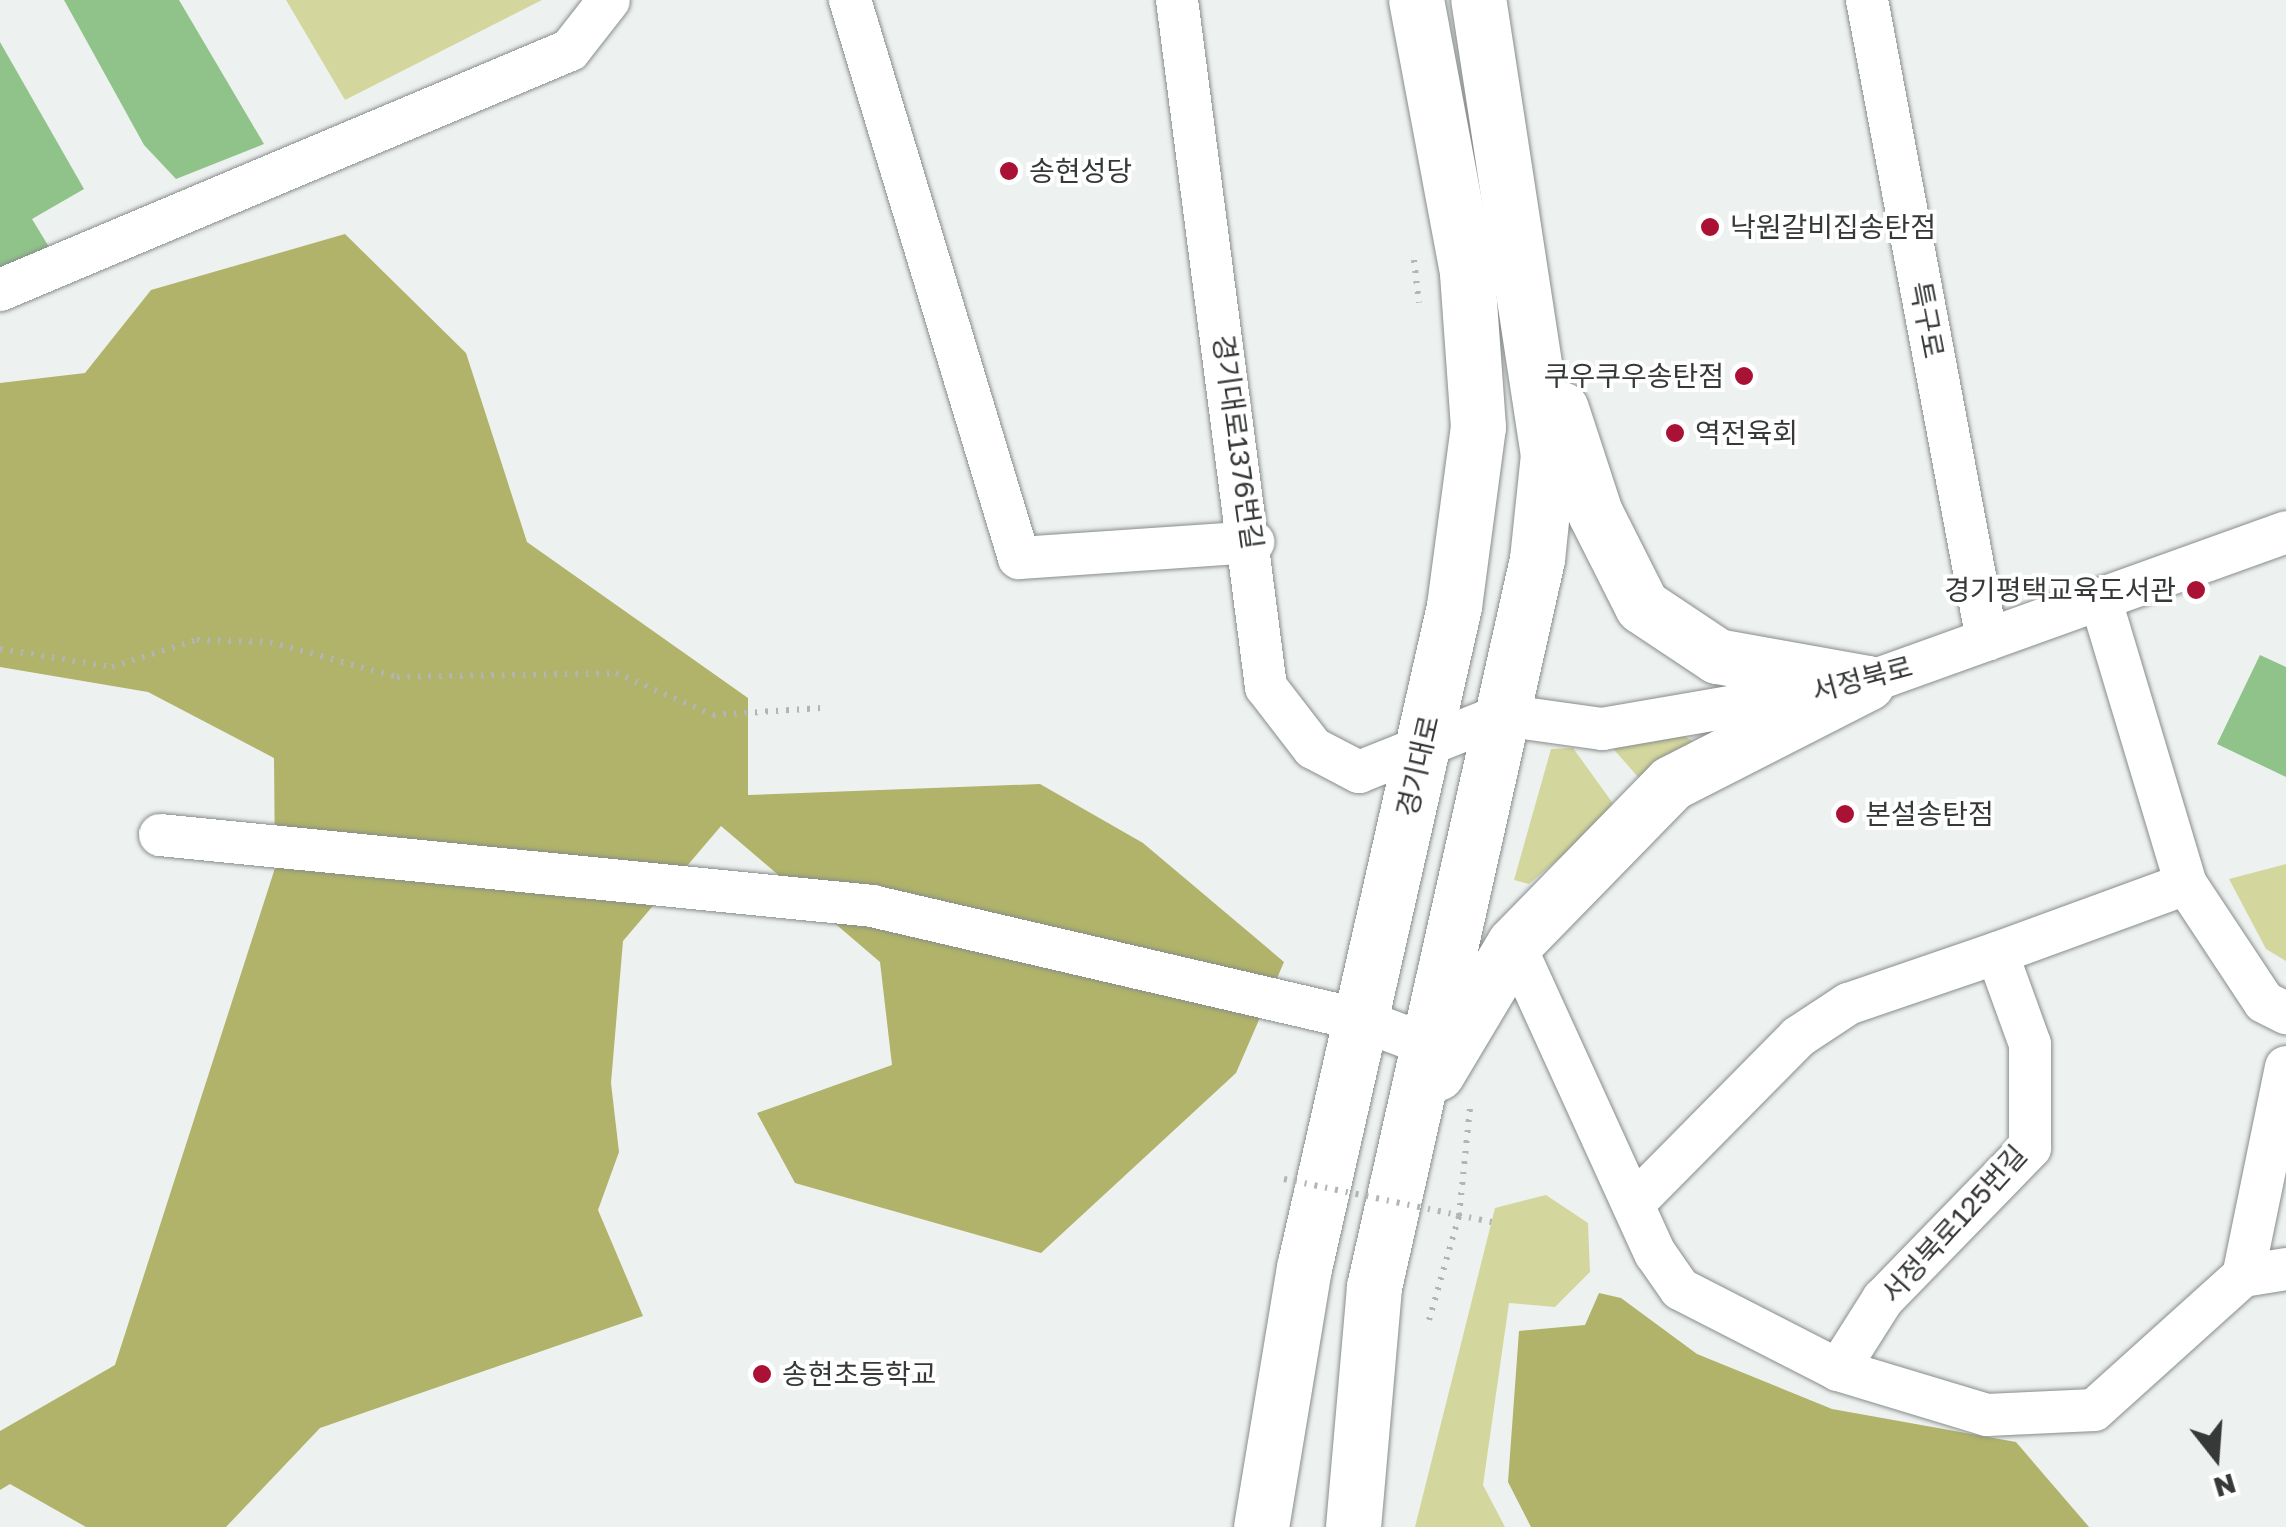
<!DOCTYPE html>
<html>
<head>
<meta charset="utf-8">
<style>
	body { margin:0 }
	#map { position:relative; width:2286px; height:1527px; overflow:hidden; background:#edf2f0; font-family:"Golos Text","Noto Sans KR",sans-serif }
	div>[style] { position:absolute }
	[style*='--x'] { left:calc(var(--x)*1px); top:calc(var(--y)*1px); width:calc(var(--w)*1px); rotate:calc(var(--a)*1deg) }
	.green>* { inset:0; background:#d4d79d }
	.forest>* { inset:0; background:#b0b369 }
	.building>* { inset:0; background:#90c38a }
	.path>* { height:6px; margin-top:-3px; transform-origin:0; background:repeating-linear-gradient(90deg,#b1b5b4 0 2.5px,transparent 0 10.5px) }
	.roads { filter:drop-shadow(0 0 2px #888d8b) drop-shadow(0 0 2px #888d8b) }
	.minor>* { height:42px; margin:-21px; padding:0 21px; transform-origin:21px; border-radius:21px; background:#fff }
	.major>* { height:55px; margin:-27.5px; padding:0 27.5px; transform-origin:27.5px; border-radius:27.5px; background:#fff }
	.path-bridge>* { height:6px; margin-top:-3px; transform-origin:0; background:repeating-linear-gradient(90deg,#b1b5b4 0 2.5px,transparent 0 10.5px) }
	.dots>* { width:28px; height:28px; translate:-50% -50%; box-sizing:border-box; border:5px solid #fff; border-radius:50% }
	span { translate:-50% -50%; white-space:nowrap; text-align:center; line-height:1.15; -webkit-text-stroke:8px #fff; paint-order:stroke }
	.poi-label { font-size:28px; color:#373939 }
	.left { translate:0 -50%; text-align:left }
	.right { translate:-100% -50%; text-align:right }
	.street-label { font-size:28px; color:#373939 }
	.north { position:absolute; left:2166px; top:1407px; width:100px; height:100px; -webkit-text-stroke:8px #fff; paint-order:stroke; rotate:163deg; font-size:28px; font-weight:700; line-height:40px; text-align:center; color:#373939 }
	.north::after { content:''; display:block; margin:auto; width:35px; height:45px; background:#373939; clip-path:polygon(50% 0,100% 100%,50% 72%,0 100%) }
</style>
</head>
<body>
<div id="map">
	<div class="green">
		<div style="clip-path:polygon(286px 0,542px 0,345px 100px)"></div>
		<div style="clip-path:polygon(1682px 734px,1695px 743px,1645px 785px,1609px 744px)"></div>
		<div style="clip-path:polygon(1573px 748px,1617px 809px,1529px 884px,1514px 880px,1551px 749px)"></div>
		<div style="clip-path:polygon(2286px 864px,2286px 961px,2266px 949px,2229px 879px)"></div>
		<div style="clip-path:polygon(1546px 1195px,1588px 1223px,1590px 1272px,1555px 1307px,1509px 1303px,1483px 1485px,1505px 1527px,1415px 1527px,1495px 1208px)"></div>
	</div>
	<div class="forest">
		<div style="clip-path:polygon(345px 234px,466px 353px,527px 542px,748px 698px,748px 795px,1040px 784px,1143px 843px,1284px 962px,1236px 1073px,1041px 1253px,795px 1183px,757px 1113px,892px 1065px,880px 962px,721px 826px,623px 941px,611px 1083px,619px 1152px,598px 1210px,643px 1316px,320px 1428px,226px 1527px,86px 1527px,10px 1484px,0 1490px,0 1431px,115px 1365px,275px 868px,274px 758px,148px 692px,0 667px,0 383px,85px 373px,151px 290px)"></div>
		<div style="clip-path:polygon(1599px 1293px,1621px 1298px,1697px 1354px,1832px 1409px,2016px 1442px,2089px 1527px,1531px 1527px,1508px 1482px,1519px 1331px,1585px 1325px)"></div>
	</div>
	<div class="building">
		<div style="clip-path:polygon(64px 0,179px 0,264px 144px,176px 179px,144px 145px)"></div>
		<div style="clip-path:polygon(0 42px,84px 189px,32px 219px,49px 247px,0 271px)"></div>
		<div style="clip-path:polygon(2260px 655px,2286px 667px,2286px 777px,2217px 744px)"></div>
	</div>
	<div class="path">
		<div style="--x:1414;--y:260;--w:43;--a:83.4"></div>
		<div style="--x:0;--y:649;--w:113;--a:9.1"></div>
		<div style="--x:112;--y:667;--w:89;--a:-17.6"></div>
		<div style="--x:197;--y:640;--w:73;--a:1.6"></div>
		<div style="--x:270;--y:642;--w:132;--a:15.4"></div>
		<div style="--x:397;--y:677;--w:219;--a:-1"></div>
		<div style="--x:616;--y:673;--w:106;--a:23.4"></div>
		<div style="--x:713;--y:715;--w:109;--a:-3.7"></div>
		<div style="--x:1429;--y:1320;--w:108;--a:-73.9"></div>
		<div style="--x:1459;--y:1216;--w:110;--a:-84.2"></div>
	</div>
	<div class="roads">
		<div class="minor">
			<div style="--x:850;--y:0;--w:583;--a:73.15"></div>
			<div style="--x:1019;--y:558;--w:235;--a:-3.9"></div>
			<div style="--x:1177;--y:0;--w:693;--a:82.62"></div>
			<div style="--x:1266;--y:687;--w:77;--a:52.4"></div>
			<div style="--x:1313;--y:748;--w:52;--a:27.6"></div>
			<div style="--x:1359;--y:772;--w:154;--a:-21.7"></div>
			<div style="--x:1502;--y:715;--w:101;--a:8"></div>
			<div style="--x:1602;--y:729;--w:269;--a:-9.8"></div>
			<div style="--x:1867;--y:683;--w:445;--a:-19.8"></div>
			<div style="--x:1867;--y:0;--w:651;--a:79.38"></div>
			<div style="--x:0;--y:290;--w:618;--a:-22.83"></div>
			<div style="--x:570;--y:50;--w:63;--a:-52"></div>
			<div style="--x:2101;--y:601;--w:295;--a:73.3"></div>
			<div style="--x:2186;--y:884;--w:141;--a:56.5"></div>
			<div style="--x:2264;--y:1002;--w:25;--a:27"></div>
			<div style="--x:160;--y:835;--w:716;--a:5.69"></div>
			<div style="--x:872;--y:906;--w:502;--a:13.12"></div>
			<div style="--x:1361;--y:1020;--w:72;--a:20.5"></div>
			<div style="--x:1514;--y:944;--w:340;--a:65.5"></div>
			<div style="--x:1655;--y:1253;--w:44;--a:55.2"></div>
			<div style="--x:1680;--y:1289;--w:178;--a:27.1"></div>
			<div style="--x:1838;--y:1370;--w:156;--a:16.8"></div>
			<div style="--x:1987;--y:1415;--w:107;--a:-2.7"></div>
			<div style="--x:2094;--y:1410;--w:200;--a:-42"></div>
			<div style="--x:1997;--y:953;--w:201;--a:-20.1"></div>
			<div style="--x:2286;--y:1067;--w:213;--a:101.6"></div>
			<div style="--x:2243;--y:1276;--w:44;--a:-9.2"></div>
			<div style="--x:1633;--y:1204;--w:235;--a:-45.3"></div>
			<div style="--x:1798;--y:1037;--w:60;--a:-33.4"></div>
			<div style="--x:1848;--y:1004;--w:157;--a:-18.9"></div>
			<div style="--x:1997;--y:953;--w:97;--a:70.1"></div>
			<div style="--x:2030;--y:1044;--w:104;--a:90"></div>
			<div style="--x:2030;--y:1148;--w:211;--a:134.2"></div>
			<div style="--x:1883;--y:1299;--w:84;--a:122.4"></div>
		</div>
		<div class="major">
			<div style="--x:1561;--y:409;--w:109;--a:71.9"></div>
			<div style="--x:1595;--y:513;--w:104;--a:63.2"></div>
			<div style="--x:1642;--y:606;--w:90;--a:33.7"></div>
			<div style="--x:1717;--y:656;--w:152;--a:10.2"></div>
			<div style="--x:1437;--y:1073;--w:150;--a:-59.2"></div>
			<div style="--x:1514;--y:944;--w:225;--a:-45.7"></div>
			<div style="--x:1671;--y:783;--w:220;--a:-27"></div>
			<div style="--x:1261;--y:1527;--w:263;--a:-80.6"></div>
			<div style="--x:1304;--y:1268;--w:679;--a:-77.23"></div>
			<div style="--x:1454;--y:606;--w:181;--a:-82.4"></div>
			<div style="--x:1478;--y:427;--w:155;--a:-94.1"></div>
			<div style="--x:1467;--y:272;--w:277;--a:-100.6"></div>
			<div style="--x:1353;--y:1527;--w:241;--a:-85"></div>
			<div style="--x:1374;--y:1287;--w:746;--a:-77.38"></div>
			<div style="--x:1537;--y:559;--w:105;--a:-84"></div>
			<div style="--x:1548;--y:455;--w:460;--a:-98.7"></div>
		</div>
	</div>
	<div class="path-bridge">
		<div style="--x:1284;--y:1179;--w:212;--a:11.7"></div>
	</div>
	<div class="dots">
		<div style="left:1009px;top:171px;background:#a91234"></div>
		<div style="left:1710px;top:227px;background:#a91234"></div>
		<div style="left:1744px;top:376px;background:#a91234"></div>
		<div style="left:1675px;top:433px;background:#a91234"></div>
		<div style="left:2196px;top:590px;background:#a91234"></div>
		<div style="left:1845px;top:814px;background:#a91234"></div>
		<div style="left:762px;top:1374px;background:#a91234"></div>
	</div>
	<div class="poi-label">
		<span class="left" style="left:1029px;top:171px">송현성당</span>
		<span class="left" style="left:1730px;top:227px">낙원갈비집송탄점</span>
		<span class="right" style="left:1724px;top:376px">쿠우쿠우송탄점</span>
		<span class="left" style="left:1695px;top:433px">역전육회</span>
		<span class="right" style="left:2176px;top:590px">경기평택교육도서관</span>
		<span class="left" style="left:1865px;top:814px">본설송탄점</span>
		<span class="left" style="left:782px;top:1374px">송현초등학교</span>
	</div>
	<div class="street-label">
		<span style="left:1927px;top:320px;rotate:79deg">특구로</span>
		<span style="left:1238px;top:442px;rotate:82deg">경기대로1376번길</span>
		<span style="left:1862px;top:679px;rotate:-15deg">서정북로</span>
		<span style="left:1418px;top:766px;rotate:-77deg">경기대로</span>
		<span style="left:1954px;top:1224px;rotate:-48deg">서정북로125번길</span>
	</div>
	<div class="north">N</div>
</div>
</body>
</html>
